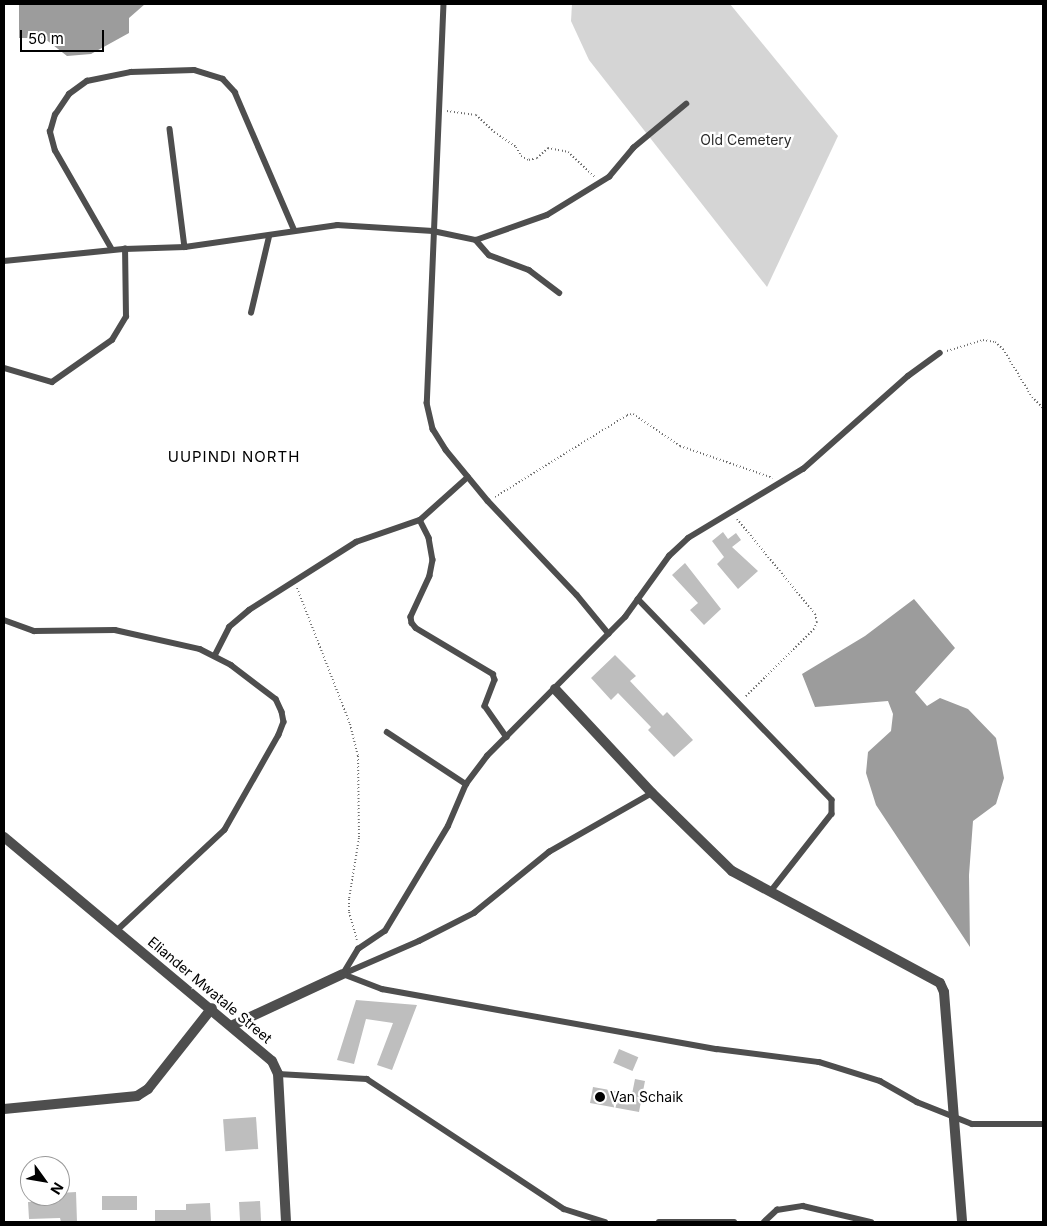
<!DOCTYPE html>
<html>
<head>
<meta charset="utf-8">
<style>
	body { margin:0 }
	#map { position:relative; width:1047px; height:1226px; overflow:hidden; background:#fff; font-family:Inter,sans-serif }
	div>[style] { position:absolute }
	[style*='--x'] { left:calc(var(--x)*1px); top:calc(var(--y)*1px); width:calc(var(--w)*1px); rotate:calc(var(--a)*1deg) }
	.green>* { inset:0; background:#d5d5d5 }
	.water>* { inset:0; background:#9c9c9c }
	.building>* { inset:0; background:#bebebe; transform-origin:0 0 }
	.path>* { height:2px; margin-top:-1px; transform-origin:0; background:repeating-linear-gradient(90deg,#707070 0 1px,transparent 0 3.5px) }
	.service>* { height:5.5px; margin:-2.75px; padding:0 2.75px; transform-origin:2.75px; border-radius:2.75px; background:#4e4e4e }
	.minor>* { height:10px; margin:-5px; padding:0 5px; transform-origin:5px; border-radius:5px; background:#4e4e4e }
	.dots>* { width:14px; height:14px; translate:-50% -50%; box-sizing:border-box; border:2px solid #fff; border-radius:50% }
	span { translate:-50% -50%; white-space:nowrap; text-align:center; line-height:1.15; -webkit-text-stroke:4.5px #fff; paint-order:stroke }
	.park-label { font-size:14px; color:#2c2c2c }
	.street-label { font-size:14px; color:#000 }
	.poi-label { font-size:14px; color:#000 }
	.left { translate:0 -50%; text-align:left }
	.neighbourhood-label { font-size:15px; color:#000; letter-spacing:1px }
	.frame { position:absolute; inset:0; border:5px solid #000; pointer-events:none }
	.north { position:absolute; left:20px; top:1156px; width:50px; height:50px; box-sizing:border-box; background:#fff; border:1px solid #999; border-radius:50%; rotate:122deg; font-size:14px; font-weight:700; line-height:20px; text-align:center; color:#000 }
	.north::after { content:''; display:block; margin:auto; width:18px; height:22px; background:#000; clip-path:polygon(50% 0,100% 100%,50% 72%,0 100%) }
	.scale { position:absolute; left:20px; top:30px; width:84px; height:22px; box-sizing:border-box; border:2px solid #000; border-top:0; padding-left:6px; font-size:15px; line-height:18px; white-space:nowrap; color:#000; -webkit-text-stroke:4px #fff; paint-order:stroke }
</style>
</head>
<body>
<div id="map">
	<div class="green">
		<div style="clip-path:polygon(572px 4px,730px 4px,838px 136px,767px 287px,589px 60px,571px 21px)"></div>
	</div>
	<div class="water">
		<div style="clip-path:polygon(19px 4px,145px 4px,129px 18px,129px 33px,91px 54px,67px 56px,44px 38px,19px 38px)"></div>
		<div style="clip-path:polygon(914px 599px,955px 648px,915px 692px,927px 706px,940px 698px,968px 709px,996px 738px,1004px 778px,996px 804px,973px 821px,969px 875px,970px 947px,876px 805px,866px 773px,868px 752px,891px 731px,893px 714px,888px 701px,815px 707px,802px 674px,865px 636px)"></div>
	</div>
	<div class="building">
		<div style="clip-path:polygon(723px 532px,728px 539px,736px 533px,741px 540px,732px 547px,758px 571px,738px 589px,717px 564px,724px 557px,712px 541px)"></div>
		<div style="clip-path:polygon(685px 563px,721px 609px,704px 625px,690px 610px,698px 603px,672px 575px)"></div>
		<div style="clip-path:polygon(615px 655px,636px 676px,630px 681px,663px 716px,667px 712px,693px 740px,674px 757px,648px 730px,651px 727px,618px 693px,611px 700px,591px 678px)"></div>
		<div style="clip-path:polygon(356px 1000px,417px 1005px,392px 1070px,377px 1065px,393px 1023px,366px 1019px,354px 1064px,337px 1060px)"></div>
		<div style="left:619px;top:1049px;width:21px;height:15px;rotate:23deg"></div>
		<div style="clip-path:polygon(635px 1079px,645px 1081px,639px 1112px,590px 1103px,593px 1087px,632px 1094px)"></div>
		<div style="left:256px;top:1117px;width:32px;height:33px;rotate:86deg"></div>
		<div style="clip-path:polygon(76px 1192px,77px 1222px,61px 1222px,60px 1218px,29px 1219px,28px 1202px,60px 1201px,60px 1193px)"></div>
		<div style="left:137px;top:1196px;width:14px;height:35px;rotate:90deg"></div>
		<div style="left:260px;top:1201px;width:21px;height:21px;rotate:87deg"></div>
		<div style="clip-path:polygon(210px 1203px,211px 1221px,155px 1222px,155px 1210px,186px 1210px,186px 1204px)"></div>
	</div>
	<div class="path">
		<div style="--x:447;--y:111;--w:29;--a:8"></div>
		<div style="--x:476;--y:115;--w:25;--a:43"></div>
		<div style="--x:494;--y:132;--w:27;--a:34"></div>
		<div style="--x:516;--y:147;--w:10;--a:61"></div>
		<div style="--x:521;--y:156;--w:9;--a:27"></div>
		<div style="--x:529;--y:160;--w:8;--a:-14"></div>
		<div style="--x:537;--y:158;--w:15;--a:-42"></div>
		<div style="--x:548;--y:148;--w:20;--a:11"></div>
		<div style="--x:568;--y:152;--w:37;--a:43"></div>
		<div style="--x:947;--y:351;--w:38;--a:-17"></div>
		<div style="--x:983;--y:340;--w:12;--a:9"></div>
		<div style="--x:995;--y:342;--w:11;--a:41"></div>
		<div style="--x:1003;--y:349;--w:56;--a:58.9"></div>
		<div style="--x:1032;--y:397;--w:16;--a:45"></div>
		<div style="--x:495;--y:497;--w:155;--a:-31.8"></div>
		<div style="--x:627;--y:415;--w:6;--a:-9"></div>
		<div style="--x:633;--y:414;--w:57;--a:34.2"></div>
		<div style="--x:680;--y:446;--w:98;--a:19"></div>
		<div style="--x:737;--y:519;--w:123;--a:50.6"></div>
		<div style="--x:815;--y:614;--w:8;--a:76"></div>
		<div style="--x:817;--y:622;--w:8;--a:113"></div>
		<div style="--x:814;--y:629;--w:97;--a:135.4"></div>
		<div style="--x:297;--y:588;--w:146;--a:68.7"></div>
		<div style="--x:350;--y:724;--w:33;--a:76"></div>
		<div style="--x:358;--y:756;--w:82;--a:89.3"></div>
		<div style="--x:359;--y:838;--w:62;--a:99.3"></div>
		<div style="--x:349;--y:899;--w:13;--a:90"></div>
		<div style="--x:349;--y:912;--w:29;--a:74"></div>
	</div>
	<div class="service">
		<div style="--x:444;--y:4;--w:399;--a:92.4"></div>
		<div style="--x:427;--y:403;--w:27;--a:77"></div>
		<div style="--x:433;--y:429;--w:25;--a:58"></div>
		<div style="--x:446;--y:450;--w:66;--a:50.5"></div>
		<div style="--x:488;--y:501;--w:129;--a:46.6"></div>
		<div style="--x:577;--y:595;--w:50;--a:50.6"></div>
		<div style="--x:170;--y:129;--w:119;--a:82.8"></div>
		<div style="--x:476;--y:240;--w:20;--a:49"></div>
		<div style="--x:489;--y:255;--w:43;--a:20.6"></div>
		<div style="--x:529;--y:270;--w:38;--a:37"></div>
		<div style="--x:112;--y:250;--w:114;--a:-119.9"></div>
		<div style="--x:55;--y:151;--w:20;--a:-105"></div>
		<div style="--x:50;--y:132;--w:18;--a:-74"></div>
		<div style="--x:55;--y:115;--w:25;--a:-56"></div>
		<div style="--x:69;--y:94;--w:22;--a:-36"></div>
		<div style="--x:87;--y:81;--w:45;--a:-11.6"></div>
		<div style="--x:131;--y:72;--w:63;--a:-1.8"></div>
		<div style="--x:194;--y:70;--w:30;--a:17"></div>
		<div style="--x:223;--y:79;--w:18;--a:47"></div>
		<div style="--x:235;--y:92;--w:151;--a:66.7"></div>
		<div style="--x:4;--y:261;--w:122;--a:-5.7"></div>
		<div style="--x:125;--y:249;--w:60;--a:-1.9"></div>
		<div style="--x:185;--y:247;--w:154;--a:-8.2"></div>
		<div style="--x:337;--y:225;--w:96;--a:3.6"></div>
		<div style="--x:433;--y:231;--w:44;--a:11.8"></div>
		<div style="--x:476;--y:240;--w:75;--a:-19.4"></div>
		<div style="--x:547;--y:215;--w:73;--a:-31.5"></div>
		<div style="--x:609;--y:177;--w:38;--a:-50"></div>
		<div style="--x:633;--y:148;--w:69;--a:-39.7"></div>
		<div style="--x:251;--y:313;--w:78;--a:-76.7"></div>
		<div style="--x:4;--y:368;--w:50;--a:16.3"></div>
		<div style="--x:52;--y:382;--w:73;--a:-35"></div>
		<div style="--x:112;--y:340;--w:27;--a:-59"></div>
		<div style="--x:126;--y:317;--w:68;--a:-90.8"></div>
		<div style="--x:420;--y:520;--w:20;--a:63"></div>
		<div style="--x:429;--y:538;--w:22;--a:80"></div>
		<div style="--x:433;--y:560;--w:16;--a:101"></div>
		<div style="--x:430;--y:576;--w:45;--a:114.9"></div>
		<div style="--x:411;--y:617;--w:6;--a:81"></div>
		<div style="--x:412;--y:623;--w:6;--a:51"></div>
		<div style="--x:416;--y:628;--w:90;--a:30.9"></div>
		<div style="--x:493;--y:674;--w:6;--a:72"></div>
		<div style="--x:495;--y:680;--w:28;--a:111"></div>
		<div style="--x:485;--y:706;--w:38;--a:55"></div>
		<div style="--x:638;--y:599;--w:279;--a:46"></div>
		<div style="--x:832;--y:800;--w:14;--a:90"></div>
		<div style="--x:832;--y:814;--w:100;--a:128.1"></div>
		<div style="--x:4;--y:620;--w:32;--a:20"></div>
		<div style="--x:34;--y:631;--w:81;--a:-0.7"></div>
		<div style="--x:115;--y:630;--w:87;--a:12.6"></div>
		<div style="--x:200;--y:649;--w:35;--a:27"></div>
		<div style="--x:231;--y:665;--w:56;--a:37.1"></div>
		<div style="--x:276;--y:699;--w:14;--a:65"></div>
		<div style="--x:282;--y:712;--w:10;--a:79"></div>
		<div style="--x:284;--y:722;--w:14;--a:111"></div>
		<div style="--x:279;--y:735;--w:109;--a:119.6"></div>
		<div style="--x:225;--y:830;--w:148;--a:136.9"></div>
		<div style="--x:215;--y:655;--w:31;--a:-63"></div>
		<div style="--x:229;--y:627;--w:26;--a:-40"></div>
		<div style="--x:249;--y:610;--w:127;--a:-32.4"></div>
		<div style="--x:356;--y:542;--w:68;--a:-19"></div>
		<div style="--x:420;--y:520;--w:64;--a:-41.9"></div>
		<div style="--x:387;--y:732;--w:95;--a:33.4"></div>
		<div style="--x:343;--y:974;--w:29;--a:-59"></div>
		<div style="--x:358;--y:949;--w:32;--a:-34"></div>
		<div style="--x:385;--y:931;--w:122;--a:-59"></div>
		<div style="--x:448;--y:826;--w:46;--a:-66.8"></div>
		<div style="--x:466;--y:784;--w:35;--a:-53"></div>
		<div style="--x:487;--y:756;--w:196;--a:-45.2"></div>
		<div style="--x:625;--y:617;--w:75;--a:-54.2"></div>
		<div style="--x:669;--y:556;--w:26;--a:-43"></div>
		<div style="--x:688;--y:538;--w:134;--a:-31"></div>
		<div style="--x:803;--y:469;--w:140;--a:-41.5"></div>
		<div style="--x:908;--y:376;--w:39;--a:-36"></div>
		<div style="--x:343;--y:974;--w:42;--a:21"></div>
		<div style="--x:382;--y:989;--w:340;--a:10.2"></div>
		<div style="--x:717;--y:1049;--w:103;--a:7.3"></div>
		<div style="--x:819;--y:1062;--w:64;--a:17.3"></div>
		<div style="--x:880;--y:1081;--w:43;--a:29.6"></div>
		<div style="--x:917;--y:1102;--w:59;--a:21.8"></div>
		<div style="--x:972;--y:1124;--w:71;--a:0"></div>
		<div style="--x:343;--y:974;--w:83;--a:-23.5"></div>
		<div style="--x:419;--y:941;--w:62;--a:-27"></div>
		<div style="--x:474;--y:913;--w:97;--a:-39.1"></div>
		<div style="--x:549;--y:852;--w:119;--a:-29.8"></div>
		<div style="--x:278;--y:1074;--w:89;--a:3.2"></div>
		<div style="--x:367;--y:1079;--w:236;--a:33.4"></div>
		<div style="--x:564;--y:1209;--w:43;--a:17.6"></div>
		<div style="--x:659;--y:1222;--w:75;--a:0"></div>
		<div style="--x:764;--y:1222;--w:18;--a:-43"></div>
		<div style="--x:777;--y:1210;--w:26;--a:-9"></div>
		<div style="--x:803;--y:1206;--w:70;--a:13.2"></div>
	</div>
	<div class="minor">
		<div style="--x:555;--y:689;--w:142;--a:47"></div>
		<div style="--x:652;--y:793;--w:112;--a:44.3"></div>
		<div style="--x:732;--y:871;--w:236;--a:28.3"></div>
		<div style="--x:940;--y:983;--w:10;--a:66"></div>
		<div style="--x:944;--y:992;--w:231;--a:85.5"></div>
		<div style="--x:4;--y:837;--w:349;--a:39.9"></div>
		<div style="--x:272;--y:1061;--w:14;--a:65"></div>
		<div style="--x:278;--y:1074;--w:148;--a:86.9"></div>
		<div style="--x:233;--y:1025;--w:121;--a:-24.9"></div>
		<div style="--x:4;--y:1109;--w:134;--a:-5.6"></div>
		<div style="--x:137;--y:1096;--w:13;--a:-32"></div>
		<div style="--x:148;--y:1089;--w:103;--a:-51.7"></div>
	</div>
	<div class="dots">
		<div style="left:600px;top:1097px;background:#000"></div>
	</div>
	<div class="park-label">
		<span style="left:746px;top:140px">Old Cemetery</span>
	</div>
	<div class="street-label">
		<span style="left:210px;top:990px;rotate:40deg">Eliander Mwatale Street</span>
	</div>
	<div class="poi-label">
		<span class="left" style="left:610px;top:1097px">Van Schaik</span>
	</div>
	<div class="neighbourhood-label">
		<span style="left:234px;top:457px">UUPINDI NORTH</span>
	</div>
	<div class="frame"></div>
	<div class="north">N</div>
	<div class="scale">50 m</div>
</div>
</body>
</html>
